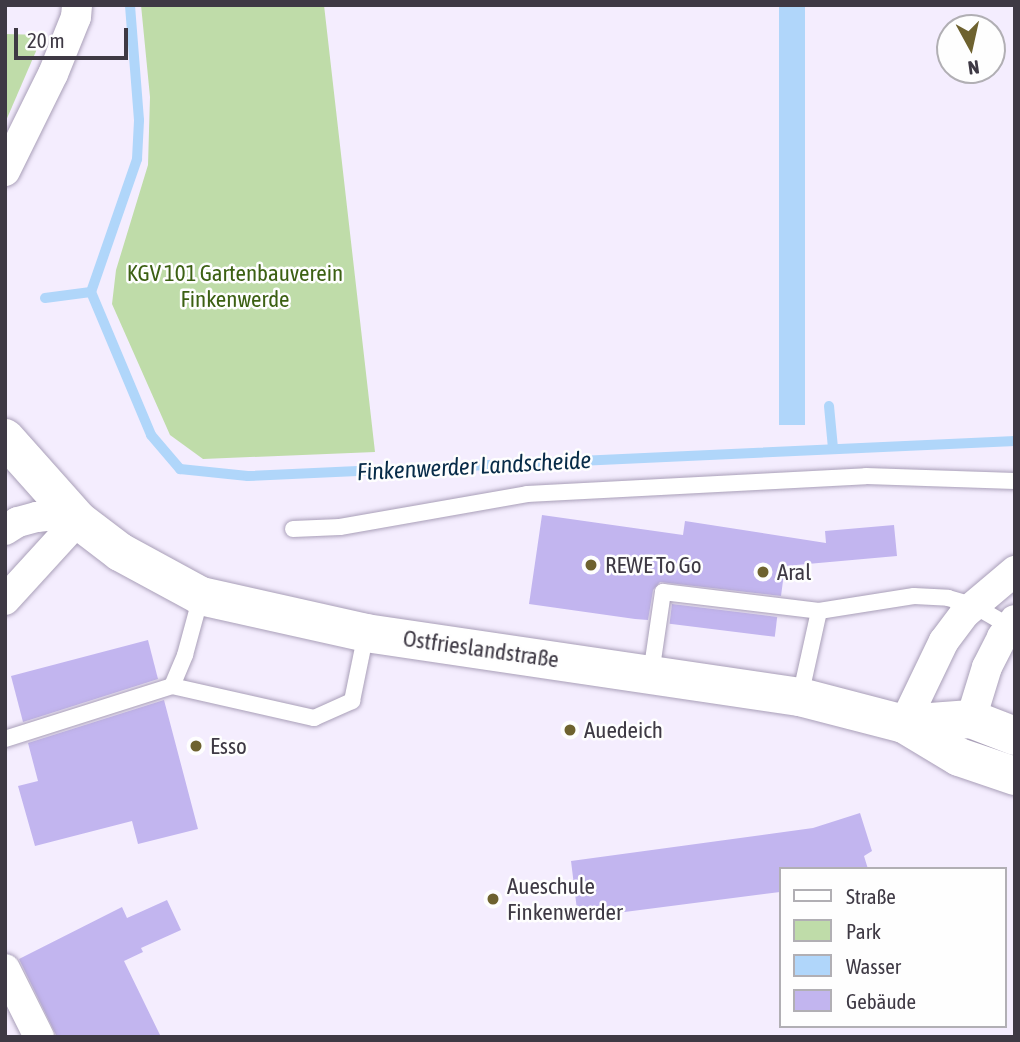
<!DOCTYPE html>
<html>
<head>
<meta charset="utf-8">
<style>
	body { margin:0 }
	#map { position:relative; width:1020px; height:1042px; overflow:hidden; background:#f4edfe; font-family:"Asap Condensed",sans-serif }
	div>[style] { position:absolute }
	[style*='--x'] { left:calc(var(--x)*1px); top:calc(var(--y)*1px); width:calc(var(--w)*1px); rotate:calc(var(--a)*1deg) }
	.green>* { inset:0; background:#bfdca9 }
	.water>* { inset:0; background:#b0d6fa; transform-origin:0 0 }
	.stream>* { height:10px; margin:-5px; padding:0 5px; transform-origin:5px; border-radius:5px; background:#b0d6fa }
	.building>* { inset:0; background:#c2b5ef; transform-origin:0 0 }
	.roads { filter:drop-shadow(0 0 2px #a99fb8) drop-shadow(0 0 2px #a99fb8) }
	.service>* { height:16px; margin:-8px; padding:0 8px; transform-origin:8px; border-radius:8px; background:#fff }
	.minor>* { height:30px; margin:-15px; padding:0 15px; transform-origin:15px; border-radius:15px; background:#fff }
	.tertiary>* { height:38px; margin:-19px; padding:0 19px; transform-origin:19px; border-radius:19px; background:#fff }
	.dots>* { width:19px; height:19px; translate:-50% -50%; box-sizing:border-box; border:4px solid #fefefe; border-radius:50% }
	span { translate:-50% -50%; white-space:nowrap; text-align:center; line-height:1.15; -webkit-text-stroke:5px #fefefe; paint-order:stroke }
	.park-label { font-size:23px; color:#3c6013 }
	.poi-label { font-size:23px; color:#3e3944 }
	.left { translate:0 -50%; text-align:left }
	.street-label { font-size:23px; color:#3e3944 }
	.water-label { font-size:24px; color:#072b48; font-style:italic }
	.frame { position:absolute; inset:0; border:7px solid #3e3944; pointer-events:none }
	.legend { position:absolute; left:779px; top:867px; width:228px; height:161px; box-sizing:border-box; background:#fefefe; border:2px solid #b1afb4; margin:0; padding:9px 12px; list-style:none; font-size:21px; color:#3e3944 }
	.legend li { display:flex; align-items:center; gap:14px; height:35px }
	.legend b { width:35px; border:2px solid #b1afb4 }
	.north { position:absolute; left:936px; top:14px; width:70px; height:70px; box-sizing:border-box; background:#fefefe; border:2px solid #b1afb4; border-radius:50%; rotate:172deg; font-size:19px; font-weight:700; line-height:28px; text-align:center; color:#3e3944 }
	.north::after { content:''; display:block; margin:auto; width:24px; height:32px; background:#6e622f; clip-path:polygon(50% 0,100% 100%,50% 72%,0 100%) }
	.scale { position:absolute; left:14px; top:28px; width:114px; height:32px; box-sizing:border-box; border:4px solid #3e3944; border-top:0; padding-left:9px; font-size:21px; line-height:24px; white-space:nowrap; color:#3e3944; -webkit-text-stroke:5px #fefefe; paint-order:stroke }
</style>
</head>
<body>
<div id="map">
	<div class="green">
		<div style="clip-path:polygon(141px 5px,324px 5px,375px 452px,203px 459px,170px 435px,112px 304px,116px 270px,148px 165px,150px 97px)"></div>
		<div style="clip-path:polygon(5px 34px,43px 35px,5px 123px)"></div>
	</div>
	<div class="water">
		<div style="left:779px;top:5px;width:26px;height:420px"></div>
	</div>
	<div class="stream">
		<div style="--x:91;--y:292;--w:141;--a:-70.9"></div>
		<div style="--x:137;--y:159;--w:39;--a:-87"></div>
		<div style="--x:139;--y:120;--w:115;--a:-94.5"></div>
		<div style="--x:45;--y:298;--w:46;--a:-7.4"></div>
		<div style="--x:91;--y:292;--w:155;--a:67.2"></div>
		<div style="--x:151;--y:435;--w:45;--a:49.5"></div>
		<div style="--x:180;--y:469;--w:68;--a:5.9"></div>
		<div style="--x:248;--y:476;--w:768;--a:-2.61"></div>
		<div style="--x:829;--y:406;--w:42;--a:84.6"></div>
	</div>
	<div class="building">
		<div style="clip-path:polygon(542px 515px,683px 535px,685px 521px,826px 543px,825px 531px,894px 525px,897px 556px,785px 566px,781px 596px,660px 582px,653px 590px,648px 620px,635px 619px,529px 604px)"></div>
		<div style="left:672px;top:604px;width:106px;height:20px;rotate:7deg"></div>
		<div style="clip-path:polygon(148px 640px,158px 679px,23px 722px,11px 676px)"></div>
		<div style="clip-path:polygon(164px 700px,198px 829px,138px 844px,132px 821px,35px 846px,18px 786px,38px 781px,28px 743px)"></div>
		<div style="clip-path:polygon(860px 813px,872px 851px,864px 856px,868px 869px,780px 869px,780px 892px,578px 918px,571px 861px,813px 828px)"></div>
		<div style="clip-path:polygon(167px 900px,181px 930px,141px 948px,143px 952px,124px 961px,161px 1037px,57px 1037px,19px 959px,122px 907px,127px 918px)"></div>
	</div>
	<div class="roads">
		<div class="service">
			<div style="--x:293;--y:529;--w:47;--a:-2.4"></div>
			<div style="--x:340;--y:527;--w:190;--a:-10"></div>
			<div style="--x:527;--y:494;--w:339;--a:-3"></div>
			<div style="--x:866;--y:476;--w:149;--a:1.9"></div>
			<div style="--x:651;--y:674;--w:83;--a:-81.7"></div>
			<div style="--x:663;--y:592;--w:157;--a:6.9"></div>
			<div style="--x:819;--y:611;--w:96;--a:-9"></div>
			<div style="--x:914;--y:596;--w:34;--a:3"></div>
			<div style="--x:948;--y:598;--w:26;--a:16"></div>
			<div style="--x:973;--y:605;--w:42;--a:30.3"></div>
			<div style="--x:172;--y:686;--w:34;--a:-67"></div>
			<div style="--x:185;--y:655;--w:61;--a:-74.8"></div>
			<div style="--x:800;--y:697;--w:88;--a:-77.5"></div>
			<div style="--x:5;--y:739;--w:175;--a:-17.6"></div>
			<div style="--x:172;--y:686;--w:146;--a:12.7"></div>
			<div style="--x:314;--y:718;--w:42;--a:-24.1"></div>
			<div style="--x:352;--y:701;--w:69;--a:-78.4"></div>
		</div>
		<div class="minor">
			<div style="--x:5;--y:171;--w:108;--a:-63.7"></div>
			<div style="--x:53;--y:74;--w:61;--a:-68"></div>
			<div style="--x:76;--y:17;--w:12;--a:-85"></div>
			<div style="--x:5;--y:530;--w:15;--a:-32"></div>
			<div style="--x:18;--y:522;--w:20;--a:-15"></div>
			<div style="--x:37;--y:517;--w:18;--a:-6"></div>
			<div style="--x:55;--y:515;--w:24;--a:12"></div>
			<div style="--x:5;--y:600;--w:108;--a:-47.6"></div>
			<div style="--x:971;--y:719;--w:54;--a:-72.9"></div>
			<div style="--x:987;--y:667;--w:34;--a:-63"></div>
			<div style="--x:1002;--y:637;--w:21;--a:-53"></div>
			<div style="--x:904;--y:724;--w:92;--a:-64.3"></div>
			<div style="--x:944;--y:641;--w:34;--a:-53"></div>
			<div style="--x:964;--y:614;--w:67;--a:-40.1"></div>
			<div style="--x:5;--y:969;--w:76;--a:63.4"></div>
		</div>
		<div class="tertiary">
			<div style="--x:5;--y:438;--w:110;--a:48.3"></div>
			<div style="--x:78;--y:520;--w:53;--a:37.3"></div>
			<div style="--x:120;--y:552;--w:92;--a:28.5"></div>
			<div style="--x:201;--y:596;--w:169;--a:12.6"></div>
			<div style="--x:366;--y:633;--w:439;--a:8.4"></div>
			<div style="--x:800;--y:697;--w:107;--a:14.6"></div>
			<div style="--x:904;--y:724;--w:64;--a:31"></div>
			<div style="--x:959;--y:757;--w:59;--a:18.7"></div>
			<div style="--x:904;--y:724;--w:67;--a:-4.3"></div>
			<div style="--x:971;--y:719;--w:47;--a:21.1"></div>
		</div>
	</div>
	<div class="dots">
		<div style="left:591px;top:565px;background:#6e622f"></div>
		<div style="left:763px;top:572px;background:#6e622f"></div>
		<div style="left:570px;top:730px;background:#6e622f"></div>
		<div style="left:196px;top:746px;background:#6e622f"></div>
		<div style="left:493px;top:899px;background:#6e622f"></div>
	</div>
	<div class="park-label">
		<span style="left:235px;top:286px">KGV 101 Gartenbauverein<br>Finkenwerde</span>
	</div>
	<div class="poi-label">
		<span class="left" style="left:605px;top:565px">REWE To Go</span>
		<span class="left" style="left:777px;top:572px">Aral</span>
		<span class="left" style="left:584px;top:730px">Auedeich</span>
		<span class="left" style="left:210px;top:746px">Esso</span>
		<span class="left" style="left:507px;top:899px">Aueschule<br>Finkenwerder</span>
	</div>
	<div class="street-label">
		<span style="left:481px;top:649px;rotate:8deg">Ostfrieslandstraße</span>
	</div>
	<div class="water-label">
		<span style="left:474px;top:466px;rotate:-3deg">Finkenwerder Landscheide</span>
	</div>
	<div class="frame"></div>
	<ul class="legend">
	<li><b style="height:9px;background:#fff"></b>Straße</li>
	<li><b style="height:19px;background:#bfdca9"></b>Park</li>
	<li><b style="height:19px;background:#b0d6fa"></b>Wasser</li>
	<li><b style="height:19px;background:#c2b5ef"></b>Gebäude</li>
	</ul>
	<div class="north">N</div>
	<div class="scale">20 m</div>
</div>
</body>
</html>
